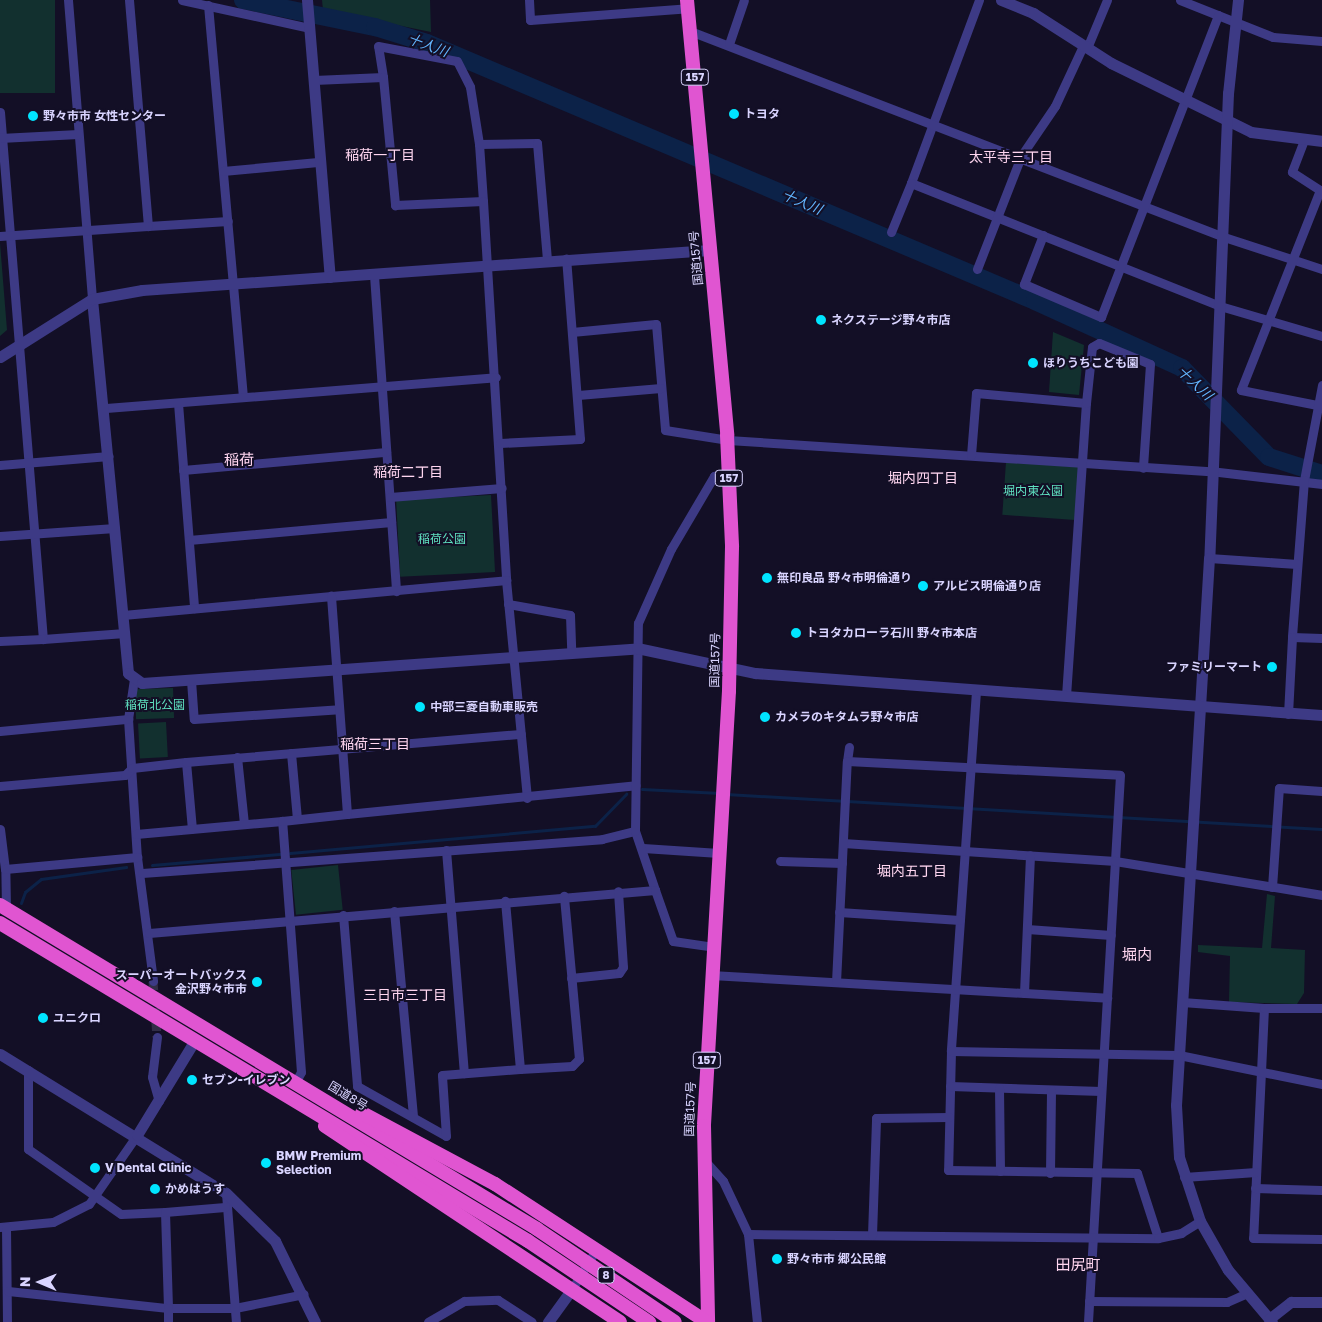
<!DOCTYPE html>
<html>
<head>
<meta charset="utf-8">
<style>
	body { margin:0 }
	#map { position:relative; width:1322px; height:1322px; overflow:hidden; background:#130f26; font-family:"Golos Text","Noto Sans JP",sans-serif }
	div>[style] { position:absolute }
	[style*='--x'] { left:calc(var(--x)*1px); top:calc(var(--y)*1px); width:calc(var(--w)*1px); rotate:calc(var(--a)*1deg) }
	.green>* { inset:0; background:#12302f; transform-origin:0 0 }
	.stream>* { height:3px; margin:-1.5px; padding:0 1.5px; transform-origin:1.5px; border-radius:1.5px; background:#0c2248 }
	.river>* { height:18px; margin:-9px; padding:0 9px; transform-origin:9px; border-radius:9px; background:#0c2248 }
	.minor-tunnel>* { height:9px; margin-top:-4.5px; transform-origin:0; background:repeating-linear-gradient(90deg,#312d47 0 9px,transparent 0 13.5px) }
	.minor>* { height:9px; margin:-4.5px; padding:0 4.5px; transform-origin:4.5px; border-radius:4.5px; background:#3d3a85 }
	.tertiary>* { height:11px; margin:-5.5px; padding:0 5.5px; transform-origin:5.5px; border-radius:5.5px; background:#3d3a85 }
	.trunk>* { height:14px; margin:-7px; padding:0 7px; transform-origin:7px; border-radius:7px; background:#e055d1 }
	.trunk-bridge>* { height:14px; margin:-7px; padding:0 7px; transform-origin:7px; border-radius:7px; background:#e055d1 }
	.dots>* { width:14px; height:14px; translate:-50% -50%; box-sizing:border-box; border:2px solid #130f26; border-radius:50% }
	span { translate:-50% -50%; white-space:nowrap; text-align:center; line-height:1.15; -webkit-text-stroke:4px #130f26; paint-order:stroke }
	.shield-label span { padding:1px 4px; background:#130f26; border:1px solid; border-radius:4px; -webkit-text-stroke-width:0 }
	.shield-label { font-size:11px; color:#d9d4ff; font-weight:700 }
	.poi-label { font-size:12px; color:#d9d4ff; font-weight:700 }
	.left { translate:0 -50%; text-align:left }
	.right { translate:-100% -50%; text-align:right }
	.street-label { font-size:12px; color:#d9d4ff }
	.park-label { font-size:12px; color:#5fe0c0 }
	.water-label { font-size:14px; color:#62b6ff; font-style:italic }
	.neighbourhood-label { font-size:14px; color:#ffd6f0 }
	.quarter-label { font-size:15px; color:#ffd6f0 }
	.north { position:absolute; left:15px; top:1257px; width:50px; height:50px; -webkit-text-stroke:4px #130f26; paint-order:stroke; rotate:271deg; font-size:14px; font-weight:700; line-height:20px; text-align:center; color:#d9d4ff }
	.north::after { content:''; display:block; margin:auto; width:18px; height:22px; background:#d9d4ff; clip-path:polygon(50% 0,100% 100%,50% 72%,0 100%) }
</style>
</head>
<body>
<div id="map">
	<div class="green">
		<div style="left:0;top:0;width:55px;height:93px"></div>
		<div style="clip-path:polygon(322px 0,430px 0,431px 32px,323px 10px)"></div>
		<div style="clip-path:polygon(0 243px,7px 330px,0 336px)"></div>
		<div style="clip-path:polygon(1053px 332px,1084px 345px,1079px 395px,1049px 392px)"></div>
		<div style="left:1006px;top:462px;width:73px;height:53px;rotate:4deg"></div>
		<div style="left:491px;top:495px;width:77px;height:95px;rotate:87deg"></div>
		<div style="left:173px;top:688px;width:30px;height:38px;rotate:88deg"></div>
		<div style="left:166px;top:722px;width:35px;height:28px;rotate:87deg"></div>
		<div style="left:338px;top:865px;width:45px;height:47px;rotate:84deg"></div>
		<div style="clip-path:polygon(1267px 894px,1275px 896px,1271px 948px,1305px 950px,1304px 993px,1297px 1004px,1229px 1002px,1230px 956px,1198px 952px,1198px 945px,1262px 948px)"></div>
	</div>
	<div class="stream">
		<div style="--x:642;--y:789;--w:78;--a:2.9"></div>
		<div style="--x:726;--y:794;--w:597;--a:3.36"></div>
		<div style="--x:290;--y:853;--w:306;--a:-5.1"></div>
		<div style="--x:595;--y:826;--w:45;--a:-45.9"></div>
		<div style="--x:152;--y:865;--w:128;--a:-4.9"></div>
		<div style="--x:21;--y:903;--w:12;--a:-70"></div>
		<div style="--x:25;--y:892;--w:21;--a:-39"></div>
		<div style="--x:41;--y:879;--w:86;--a:-8"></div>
	</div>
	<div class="river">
		<div style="--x:243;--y:0;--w:135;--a:11.6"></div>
		<div style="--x:375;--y:27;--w:54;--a:17.1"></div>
		<div style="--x:427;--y:43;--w:660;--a:22.99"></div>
		<div style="--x:1035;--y:301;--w:162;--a:24.5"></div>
		<div style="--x:1182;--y:368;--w:124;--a:45.7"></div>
		<div style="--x:1269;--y:457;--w:56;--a:17.8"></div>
	</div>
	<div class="minor-tunnel">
		<div style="--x:153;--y:981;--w:56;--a:85.9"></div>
	</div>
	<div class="minor">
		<div style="--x:68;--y:0;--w:300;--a:85.4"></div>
		<div style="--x:129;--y:0;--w:227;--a:85.2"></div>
		<div style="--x:148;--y:226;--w:80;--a:-3.6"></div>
		<div style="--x:182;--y:0;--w:130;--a:12.4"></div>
		<div style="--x:529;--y:0;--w:20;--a:87"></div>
		<div style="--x:530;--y:20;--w:158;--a:-4.3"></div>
		<div style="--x:979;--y:0;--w:195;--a:110.4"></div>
		<div style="--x:911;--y:183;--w:333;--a:21.7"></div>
		<div style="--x:1220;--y:306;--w:106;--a:16.4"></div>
		<div style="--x:1180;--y:0;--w:100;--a:21.7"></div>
		<div style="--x:1273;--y:37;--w:49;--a:4.7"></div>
		<div style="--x:208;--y:5;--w:392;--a:84.9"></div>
		<div style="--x:690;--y:31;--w:572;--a:21.1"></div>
		<div style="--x:1224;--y:237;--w:103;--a:18.1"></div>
		<div style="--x:729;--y:44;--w:46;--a:-71.2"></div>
		<div style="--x:1087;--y:48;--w:52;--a:-67.4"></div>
		<div style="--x:383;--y:77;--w:31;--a:-99"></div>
		<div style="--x:378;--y:46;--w:80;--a:10.8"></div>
		<div style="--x:457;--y:61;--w:29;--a:63"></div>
		<div style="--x:470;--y:87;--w:58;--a:81"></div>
		<div style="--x:314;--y:80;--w:69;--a:-2.5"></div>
		<div style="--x:383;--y:77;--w:129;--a:84.6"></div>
		<div style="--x:395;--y:205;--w:88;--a:-2.6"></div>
		<div style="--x:483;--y:201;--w:57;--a:-94"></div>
		<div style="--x:479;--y:144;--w:58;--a:-1"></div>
		<div style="--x:537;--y:143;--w:117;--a:85.1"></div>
		<div style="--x:0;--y:112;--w:529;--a:85.34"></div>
		<div style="--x:43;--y:639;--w:82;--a:-4.2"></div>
		<div style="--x:0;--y:138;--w:78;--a:-2.9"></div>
		<div style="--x:1304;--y:140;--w:34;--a:111"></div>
		<div style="--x:1292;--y:172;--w:33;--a:33"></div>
		<div style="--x:1320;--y:190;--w:215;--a:111.6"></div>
		<div style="--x:1241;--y:390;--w:83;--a:11.2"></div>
		<div style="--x:223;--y:171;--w:95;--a:-5.4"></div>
		<div style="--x:483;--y:201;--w:380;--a:86.5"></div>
		<div style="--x:506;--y:580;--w:219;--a:84.5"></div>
		<div style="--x:891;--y:232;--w:53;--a:-67.8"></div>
		<div style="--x:1043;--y:235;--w:53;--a:111.2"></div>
		<div style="--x:1024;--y:284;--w:84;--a:23.2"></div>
		<div style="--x:1101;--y:317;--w:324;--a:-68.8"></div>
		<div style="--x:0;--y:236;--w:148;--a:-3.9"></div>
		<div style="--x:977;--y:269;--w:121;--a:-68.7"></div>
		<div style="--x:1021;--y:156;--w:60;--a:-55.8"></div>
		<div style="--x:1055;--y:106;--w:66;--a:-65"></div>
		<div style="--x:374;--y:275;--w:317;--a:86"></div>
		<div style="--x:572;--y:332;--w:84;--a:-5.4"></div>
		<div style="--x:656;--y:324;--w:106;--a:85.1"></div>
		<div style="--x:665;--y:430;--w:64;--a:9"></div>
		<div style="--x:728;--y:440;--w:483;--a:3.7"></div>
		<div style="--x:1210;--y:471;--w:113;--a:6.6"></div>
		<div style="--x:1322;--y:385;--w:97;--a:100.7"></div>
		<div style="--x:1304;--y:480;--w:157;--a:94.4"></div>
		<div style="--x:1292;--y:637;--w:30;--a:2"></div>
		<div style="--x:578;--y:395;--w:83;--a:-4.8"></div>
		<div style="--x:178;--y:403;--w:206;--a:85.5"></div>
		<div style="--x:106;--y:408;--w:391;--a:-4.5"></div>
		<div style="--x:500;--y:443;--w:80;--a:-2.9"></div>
		<div style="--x:580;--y:439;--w:181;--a:-94.4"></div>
		<div style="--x:971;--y:455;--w:62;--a:-85.4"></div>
		<div style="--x:976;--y:393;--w:110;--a:5.2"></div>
		<div style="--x:0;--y:465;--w:109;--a:-4.7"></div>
		<div style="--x:183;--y:470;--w:204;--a:-5.1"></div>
		<div style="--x:390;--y:497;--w:112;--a:-4.6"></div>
		<div style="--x:0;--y:536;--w:115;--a:-4"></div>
		<div style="--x:189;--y:540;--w:203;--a:-5.1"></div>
		<div style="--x:1209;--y:558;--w:88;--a:3.9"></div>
		<div style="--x:508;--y:604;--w:63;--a:10.1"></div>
		<div style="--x:570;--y:615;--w:35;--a:88"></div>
		<div style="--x:123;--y:615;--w:385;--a:-5.2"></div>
		<div style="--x:0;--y:641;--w:43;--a:-2.7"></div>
		<div style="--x:134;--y:679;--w:40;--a:98.5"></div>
		<div style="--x:128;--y:719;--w:138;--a:86.3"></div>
		<div style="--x:137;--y:857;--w:125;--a:82.6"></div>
		<div style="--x:191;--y:680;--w:39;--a:86"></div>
		<div style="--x:194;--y:719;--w:145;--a:-3.9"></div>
		<div style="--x:976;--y:691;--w:361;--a:94"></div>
		<div style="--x:951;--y:1051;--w:119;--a:91.4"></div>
		<div style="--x:948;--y:1170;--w:189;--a:0.9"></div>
		<div style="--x:1137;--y:1173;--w:68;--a:72.1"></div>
		<div style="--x:1066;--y:696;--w:294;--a:-86.1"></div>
		<div style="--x:1086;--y:403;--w:56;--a:-83.9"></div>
		<div style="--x:1092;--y:347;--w:8;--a:-30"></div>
		<div style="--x:1099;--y:343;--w:55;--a:22.4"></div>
		<div style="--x:1150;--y:364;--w:104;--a:93.9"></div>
		<div style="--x:1288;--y:714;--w:77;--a:-87"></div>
		<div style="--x:0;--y:731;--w:129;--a:-5.4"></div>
		<div style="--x:849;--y:747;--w:14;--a:98"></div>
		<div style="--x:847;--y:761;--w:273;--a:2.9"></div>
		<div style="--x:1120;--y:775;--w:548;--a:93.35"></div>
		<div style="--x:291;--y:753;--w:66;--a:84.8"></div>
		<div style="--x:237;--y:757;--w:67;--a:84"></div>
		<div style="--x:186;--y:762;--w:67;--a:84.9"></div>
		<div style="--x:0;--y:786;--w:125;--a:-5"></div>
		<div style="--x:125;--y:775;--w:10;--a:-45"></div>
		<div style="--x:132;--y:768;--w:54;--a:-6.3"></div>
		<div style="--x:186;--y:762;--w:336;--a:-4.8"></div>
		<div style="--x:347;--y:814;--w:290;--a:-5.7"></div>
		<div style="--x:0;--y:829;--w:40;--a:82.9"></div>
		<div style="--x:136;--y:834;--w:147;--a:-5.1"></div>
		<div style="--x:843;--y:843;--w:273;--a:3.8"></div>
		<div style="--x:1115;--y:861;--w:210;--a:9.3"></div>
		<div style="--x:643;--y:848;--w:76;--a:3.8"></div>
		<div style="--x:446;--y:850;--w:224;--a:85.4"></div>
		<div style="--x:780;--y:861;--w:62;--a:1.8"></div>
		<div style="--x:142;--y:873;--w:461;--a:-4.2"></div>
		<div style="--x:602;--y:839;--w:34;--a:-14"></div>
		<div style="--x:1272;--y:887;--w:99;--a:-86"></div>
		<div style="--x:1279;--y:788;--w:43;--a:4"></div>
		<div style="--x:655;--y:890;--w:62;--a:-108.7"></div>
		<div style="--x:635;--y:831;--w:208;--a:-89.2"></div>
		<div style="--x:638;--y:623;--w:81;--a:-66"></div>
		<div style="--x:671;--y:549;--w:85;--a:-59.5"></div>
		<div style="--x:714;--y:476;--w:15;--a:-4"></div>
		<div style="--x:6;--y:908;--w:39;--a:-91"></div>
		<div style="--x:5;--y:869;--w:133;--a:-5.2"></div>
		<div style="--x:394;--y:911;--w:207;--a:84.7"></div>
		<div style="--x:839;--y:912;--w:121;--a:3.8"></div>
		<div style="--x:343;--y:915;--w:172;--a:85.3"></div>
		<div style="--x:357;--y:1086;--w:102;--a:29.3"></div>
		<div style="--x:446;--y:1136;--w:61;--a:-93.8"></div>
		<div style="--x:442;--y:1075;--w:78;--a:-4.4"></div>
		<div style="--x:520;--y:1069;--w:169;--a:-95.1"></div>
		<div style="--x:1027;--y:929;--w:84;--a:4.1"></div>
		<div style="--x:149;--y:933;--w:508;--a:-4.86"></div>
		<div style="--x:655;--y:890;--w:54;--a:70.6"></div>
		<div style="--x:673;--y:941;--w:41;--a:8.3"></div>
		<div style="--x:711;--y:975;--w:397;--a:3.3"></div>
		<div style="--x:571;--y:978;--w:48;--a:-5.9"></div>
		<div style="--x:619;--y:973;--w:7;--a:-56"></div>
		<div style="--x:623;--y:967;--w:76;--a:-93.8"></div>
		<div style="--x:836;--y:982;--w:221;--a:-87.2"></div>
		<div style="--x:1024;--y:993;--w:138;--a:-87.5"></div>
		<div style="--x:1182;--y:1002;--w:82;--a:4.2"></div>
		<div style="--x:1264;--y:1008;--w:230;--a:92.7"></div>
		<div style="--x:1253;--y:1238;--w:69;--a:0.8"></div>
		<div style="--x:1264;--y:1008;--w:58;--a:0"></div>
		<div style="--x:157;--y:1037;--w:40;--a:97.1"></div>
		<div style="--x:152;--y:1077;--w:25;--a:74"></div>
		<div style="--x:951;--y:1051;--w:228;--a:1"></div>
		<div style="--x:1179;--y:1055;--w:146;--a:11.5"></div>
		<div style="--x:520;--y:1069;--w:52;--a:-3.3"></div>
		<div style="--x:572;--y:1066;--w:10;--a:-45"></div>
		<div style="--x:579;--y:1059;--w:164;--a:-95.3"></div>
		<div style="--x:28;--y:1070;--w:79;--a:90"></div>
		<div style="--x:28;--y:1149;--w:113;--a:35"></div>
		<div style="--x:121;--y:1214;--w:44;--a:-2.6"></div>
		<div style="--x:165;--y:1212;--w:96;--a:88.2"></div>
		<div style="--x:168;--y:1308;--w:67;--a:0"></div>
		<div style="--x:235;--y:1308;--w:70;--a:-11.5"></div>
		<div style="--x:296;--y:1081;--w:10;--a:-61"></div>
		<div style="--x:301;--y:1072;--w:252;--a:-94.3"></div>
		<div style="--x:282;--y:821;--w:65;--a:-6.1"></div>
		<div style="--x:347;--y:814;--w:219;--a:-94.2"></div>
		<div style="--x:950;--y:1086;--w:151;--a:1.9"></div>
		<div style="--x:999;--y:1088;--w:83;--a:89.3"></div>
		<div style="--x:705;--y:1161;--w:27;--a:48"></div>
		<div style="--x:723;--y:1181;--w:59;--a:64.7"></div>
		<div style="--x:748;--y:1234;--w:410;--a:0.6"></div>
		<div style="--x:1158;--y:1238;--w:24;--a:-12"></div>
		<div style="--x:1181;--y:1233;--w:22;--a:-32"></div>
		<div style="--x:1050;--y:1173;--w:83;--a:-89.3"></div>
		<div style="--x:1184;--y:1177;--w:72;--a:-4"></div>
		<div style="--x:1255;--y:1188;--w:67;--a:1.7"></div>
		<div style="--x:226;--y:1193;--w:129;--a:85.6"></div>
		<div style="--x:165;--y:1212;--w:60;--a:-4.8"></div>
		<div style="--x:0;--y:1227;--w:53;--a:-5.4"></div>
		<div style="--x:53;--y:1222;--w:40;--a:-26.6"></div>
		<div style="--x:89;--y:1204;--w:84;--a:-55.2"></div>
		<div style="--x:6;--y:1227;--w:95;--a:89.4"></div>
		<div style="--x:748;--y:1234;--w:88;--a:84.2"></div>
		<div style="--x:872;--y:1235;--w:117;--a:-88"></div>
		<div style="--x:876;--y:1118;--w:73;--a:-0.8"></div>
		<div style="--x:572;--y:1289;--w:48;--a:-58.6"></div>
		<div style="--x:8;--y:1291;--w:161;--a:6.1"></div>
		<div style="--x:168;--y:1308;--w:14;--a:90"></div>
		<div style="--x:1089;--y:1301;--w:138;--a:0.4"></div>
		<div style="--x:1227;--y:1302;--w:20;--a:-24"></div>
		<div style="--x:428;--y:1322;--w:42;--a:-30.3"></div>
		<div style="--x:464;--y:1301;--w:34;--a:-2"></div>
		<div style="--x:498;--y:1300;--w:40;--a:32.9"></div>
	</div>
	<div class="tertiary">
		<div style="--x:307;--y:0;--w:278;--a:85.3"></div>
		<div style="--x:1001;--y:0;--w:35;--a:22"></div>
		<div style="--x:1033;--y:13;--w:93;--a:32.7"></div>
		<div style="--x:1111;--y:63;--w:156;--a:26.2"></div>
		<div style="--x:1251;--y:132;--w:72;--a:7.2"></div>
		<div style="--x:1238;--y:0;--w:94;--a:96.1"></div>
		<div style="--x:1228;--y:93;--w:465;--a:92.3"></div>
		<div style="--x:1209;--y:558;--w:548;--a:93.45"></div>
		<div style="--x:1176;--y:1105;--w:52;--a:86.7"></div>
		<div style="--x:1179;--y:1157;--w:67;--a:71.8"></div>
		<div style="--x:1200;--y:1221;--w:56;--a:60.3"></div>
		<div style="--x:1228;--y:1270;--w:68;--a:49.8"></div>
		<div style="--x:92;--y:299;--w:376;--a:84.5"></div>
		<div style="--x:128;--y:673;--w:17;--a:36"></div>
		<div style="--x:142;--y:683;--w:496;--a:-4"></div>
		<div style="--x:637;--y:648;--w:121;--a:12"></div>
		<div style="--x:755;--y:673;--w:569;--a:4.24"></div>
		<div style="--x:0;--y:357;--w:109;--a:-32.2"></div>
		<div style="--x:92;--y:299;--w:51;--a:-10.2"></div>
		<div style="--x:142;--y:290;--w:569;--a:-4.03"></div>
		<div style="--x:0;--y:1054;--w:265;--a:31.6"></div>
		<div style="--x:226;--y:1193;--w:69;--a:44.4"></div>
		<div style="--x:275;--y:1241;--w:90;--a:63.7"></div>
		<div style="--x:137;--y:1135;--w:111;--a:-58.6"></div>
		<div style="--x:1269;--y:1319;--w:28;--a:-38"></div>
		<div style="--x:1291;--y:1302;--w:31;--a:0"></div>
		<div style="--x:548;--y:1322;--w:41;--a:-54"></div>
	</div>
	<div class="trunk">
		<div style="--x:687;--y:0;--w:437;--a:84.7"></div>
		<div style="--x:727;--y:435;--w:112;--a:87.4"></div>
		<div style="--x:732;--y:547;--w:144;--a:91.2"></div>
		<div style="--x:729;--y:691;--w:436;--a:93.3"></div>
		<div style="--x:704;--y:1126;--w:196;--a:88.8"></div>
		<div style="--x:0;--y:905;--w:627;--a:31.1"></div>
		<div style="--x:0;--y:923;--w:616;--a:31.06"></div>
		<div style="--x:362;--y:1113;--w:151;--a:28.1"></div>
		<div style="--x:495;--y:1184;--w:253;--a:33.1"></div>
		<div style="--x:325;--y:1126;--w:354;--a:33.6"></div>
	</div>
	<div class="trunk-bridge">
		<div style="--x:537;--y:1229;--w:166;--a:34"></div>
		<div style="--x:528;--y:1241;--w:146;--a:33.8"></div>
	</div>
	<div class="dots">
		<div style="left:734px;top:114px;background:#00e5ff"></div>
		<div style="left:33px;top:116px;background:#00e5ff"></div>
		<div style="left:821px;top:320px;background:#00e5ff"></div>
		<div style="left:1033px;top:363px;background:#00e5ff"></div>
		<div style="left:767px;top:578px;background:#00e5ff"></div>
		<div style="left:923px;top:586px;background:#00e5ff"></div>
		<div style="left:796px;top:633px;background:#00e5ff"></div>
		<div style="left:1272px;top:667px;background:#00e5ff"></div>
		<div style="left:420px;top:707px;background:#00e5ff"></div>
		<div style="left:765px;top:717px;background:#00e5ff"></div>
		<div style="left:257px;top:982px;background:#00e5ff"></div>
		<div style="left:43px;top:1018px;background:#00e5ff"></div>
		<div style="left:192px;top:1080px;background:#00e5ff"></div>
		<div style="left:266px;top:1163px;background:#00e5ff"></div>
		<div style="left:95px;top:1168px;background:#00e5ff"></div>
		<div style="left:155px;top:1189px;background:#00e5ff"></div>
		<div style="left:777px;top:1259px;background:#00e5ff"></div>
	</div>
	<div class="shield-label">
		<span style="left:695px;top:77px">157</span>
		<span style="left:729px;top:478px">157</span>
		<span style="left:707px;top:1060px">157</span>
		<span style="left:606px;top:1275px">8</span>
	</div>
	<div class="poi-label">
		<span class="left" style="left:744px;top:114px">トヨタ</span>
		<span class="left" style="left:43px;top:116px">野々市市 女性センター</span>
		<span class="left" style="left:831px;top:320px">ネクステージ野々市店</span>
		<span class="left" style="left:1043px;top:363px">ほりうちこども園</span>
		<span class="left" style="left:777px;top:578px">無印良品 野々市明倫通り</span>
		<span class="left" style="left:933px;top:586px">アルビス明倫通り店</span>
		<span class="left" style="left:806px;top:633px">トヨタカローラ石川 野々市本店</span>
		<span class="right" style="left:1262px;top:667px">ファミリーマート</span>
		<span class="left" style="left:430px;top:707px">中部三菱自動車販売</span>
		<span class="left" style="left:775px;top:717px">カメラのキタムラ野々市店</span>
		<span class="right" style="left:247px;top:982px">スーパーオートバックス<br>金沢野々市市</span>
		<span class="left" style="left:53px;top:1018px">ユニクロ</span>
		<span class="left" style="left:202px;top:1080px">セブン-イレブン</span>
		<span class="left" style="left:276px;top:1163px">BMW Premium<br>Selection</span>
		<span class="left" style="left:105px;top:1168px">V Dental Clinic</span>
		<span class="left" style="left:165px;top:1189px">かめはうす</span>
		<span class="left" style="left:787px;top:1259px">野々市市 郷公民館</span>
	</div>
	<div class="street-label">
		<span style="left:696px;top:258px;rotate:-95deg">国道157号</span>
		<span style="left:715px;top:660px;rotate:-89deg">国道157号</span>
		<span style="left:348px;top:1096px;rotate:31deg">国道8号</span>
		<span style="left:690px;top:1109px;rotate:-88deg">国道157号</span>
	</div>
	<div class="park-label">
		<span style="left:1033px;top:491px">堀内東公園</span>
		<span style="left:442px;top:539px">稲荷公園</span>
		<span style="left:155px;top:705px">稲荷北公園</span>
	</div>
	<div class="water-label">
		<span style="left:428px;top:45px;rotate:20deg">十人川</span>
		<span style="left:802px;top:202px;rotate:23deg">十人川</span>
		<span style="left:1195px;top:383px;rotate:43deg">十人川</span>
	</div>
	<div class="neighbourhood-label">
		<span style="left:380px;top:155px">稲荷一丁目</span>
		<span style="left:1011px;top:157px">太平寺三丁目</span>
		<span style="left:408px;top:472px">稲荷二丁目</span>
		<span style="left:923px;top:478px">堀内四丁目</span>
		<span style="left:375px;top:744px">稲荷三丁目</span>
		<span style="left:912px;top:871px">堀内五丁目</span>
		<span style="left:405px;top:995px">三日市三丁目</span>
	</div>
	<div class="quarter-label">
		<span style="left:239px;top:460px">稲荷</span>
		<span style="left:1137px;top:955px">堀内</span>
		<span style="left:1078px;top:1265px">田尻町</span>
	</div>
	<div class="north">N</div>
</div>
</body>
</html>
